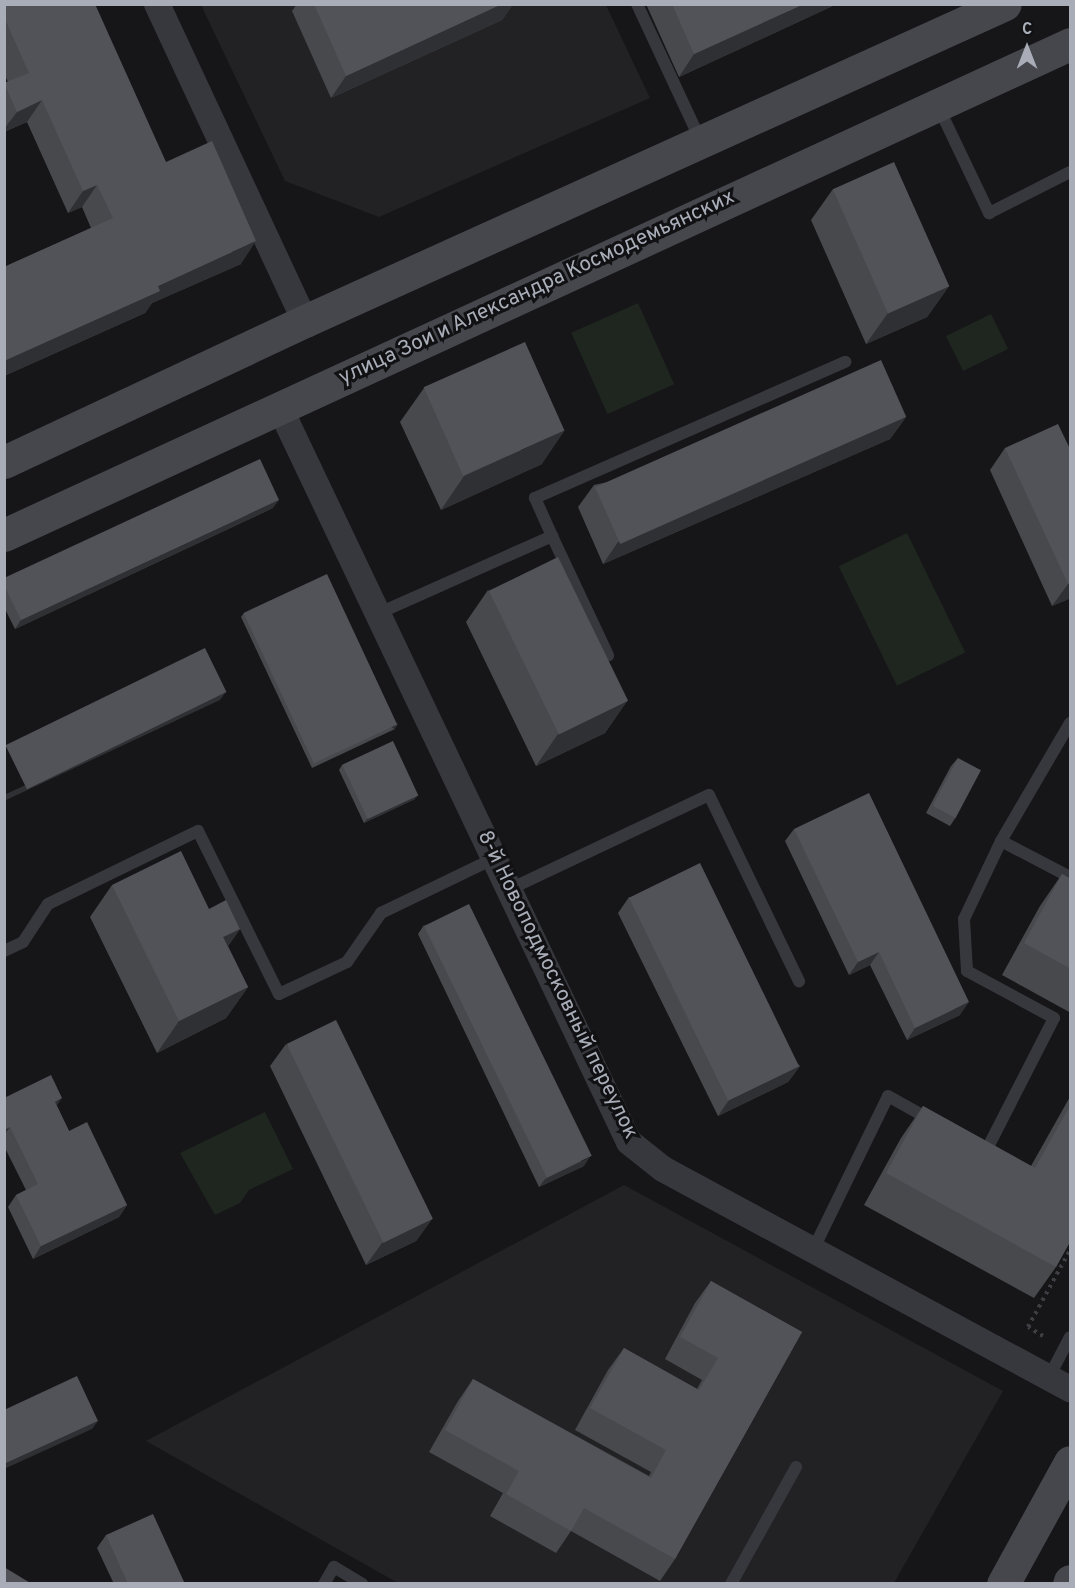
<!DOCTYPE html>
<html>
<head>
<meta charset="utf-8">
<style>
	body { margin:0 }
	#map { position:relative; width:1075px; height:1588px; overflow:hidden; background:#161618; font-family:Overpass,sans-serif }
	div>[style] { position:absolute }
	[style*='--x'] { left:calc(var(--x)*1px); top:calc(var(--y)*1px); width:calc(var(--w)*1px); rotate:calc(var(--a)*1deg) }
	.built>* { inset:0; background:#222225 }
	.green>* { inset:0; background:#1e261f; transform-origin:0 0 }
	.path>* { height:4px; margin-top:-2px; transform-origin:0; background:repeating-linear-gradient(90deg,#3d3f44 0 3px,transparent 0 7.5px) }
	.lane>* { height:12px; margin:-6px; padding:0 6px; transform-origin:6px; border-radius:6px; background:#37383d }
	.street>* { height:26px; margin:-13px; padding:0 13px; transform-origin:13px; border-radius:13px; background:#37383d }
	.secondary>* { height:33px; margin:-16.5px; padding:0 16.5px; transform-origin:16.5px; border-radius:16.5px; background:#45474d }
	.wall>* { inset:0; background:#47494d }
	.shaded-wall>* { inset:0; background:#2f3033; transform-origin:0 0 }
	.building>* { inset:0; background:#525359; transform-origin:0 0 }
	span { translate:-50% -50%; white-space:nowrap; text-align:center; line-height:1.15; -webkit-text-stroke:6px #111113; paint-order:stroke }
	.street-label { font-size:21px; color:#a8adb8 }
	.frame { position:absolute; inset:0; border:6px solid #a8adb8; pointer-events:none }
	.north { position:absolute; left:997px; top:18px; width:60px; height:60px; -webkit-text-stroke:4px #111113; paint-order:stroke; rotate:0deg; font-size:16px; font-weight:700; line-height:24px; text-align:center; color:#a8adb8 }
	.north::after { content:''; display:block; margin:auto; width:21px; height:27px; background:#a8adb8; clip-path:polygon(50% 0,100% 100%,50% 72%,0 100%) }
</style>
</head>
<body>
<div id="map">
	<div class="built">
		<div style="clip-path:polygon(201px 5px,606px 5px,650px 98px,379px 217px,285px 181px)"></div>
		<div style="clip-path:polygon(624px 1185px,1003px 1391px,894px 1583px,398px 1583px,146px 1441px)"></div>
	</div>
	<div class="green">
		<div style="left:638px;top:303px;width:89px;height:73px;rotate:66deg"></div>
		<div style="left:991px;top:314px;width:39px;height:50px;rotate:64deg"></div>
		<div style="left:907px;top:533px;width:133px;height:76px;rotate:64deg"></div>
		<div style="clip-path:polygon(265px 1112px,293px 1169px,249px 1190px,240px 1203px,215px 1215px,180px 1153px)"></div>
	</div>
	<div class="path">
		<div style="--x:1043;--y:1336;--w:17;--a:-149"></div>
		<div style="--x:1028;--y:1327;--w:88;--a:-61.4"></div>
	</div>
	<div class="lane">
		<div style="--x:637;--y:4;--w:151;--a:65"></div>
		<div style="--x:938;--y:106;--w:119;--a:64.5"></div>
		<div style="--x:989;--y:213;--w:91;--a:-26.8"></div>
		<div style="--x:552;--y:536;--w:132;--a:64.8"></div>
		<div style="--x:377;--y:614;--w:192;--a:-24"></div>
		<div style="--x:552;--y:536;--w:42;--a:-114.1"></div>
		<div style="--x:535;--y:498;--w:339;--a:-23.7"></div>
		<div style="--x:1001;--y:841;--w:78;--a:27.6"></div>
		<div style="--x:510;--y:889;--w:220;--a:-25.3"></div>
		<div style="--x:709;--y:795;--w:207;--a:64.2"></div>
		<div style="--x:4;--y:951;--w:21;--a:-25"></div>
		<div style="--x:23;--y:942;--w:45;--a:-56.7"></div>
		<div style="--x:48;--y:904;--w:167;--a:-26"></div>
		<div style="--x:198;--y:831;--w:182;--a:63.6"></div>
		<div style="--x:279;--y:994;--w:75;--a:-25.2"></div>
		<div style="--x:347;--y:962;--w:60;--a:-55.2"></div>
		<div style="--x:381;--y:913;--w:127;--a:-25.8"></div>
		<div style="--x:981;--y:1147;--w:6;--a:39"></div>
		<div style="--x:986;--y:1151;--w:149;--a:-62.9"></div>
		<div style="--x:1054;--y:1018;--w:99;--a:-151.6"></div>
		<div style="--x:967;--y:971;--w:52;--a:-93.3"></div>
		<div style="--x:964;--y:919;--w:86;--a:-64.6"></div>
		<div style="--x:1001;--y:841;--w:137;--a:-59.7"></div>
		<div style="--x:813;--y:1250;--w:171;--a:-64"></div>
		<div style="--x:888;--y:1096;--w:49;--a:29.2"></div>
		<div style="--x:1049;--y:1377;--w:45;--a:-62.3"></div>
		<div style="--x:324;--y:1584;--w:20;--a:-60"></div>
		<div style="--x:334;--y:1567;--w:33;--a:31"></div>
		<div style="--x:731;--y:1584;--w:134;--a:-60.9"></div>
	</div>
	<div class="street">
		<div style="--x:157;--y:4;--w:350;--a:65"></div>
		<div style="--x:279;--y:406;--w:815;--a:64.57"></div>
		<div style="--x:629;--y:1142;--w:43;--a:38.5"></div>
		<div style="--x:663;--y:1169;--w:463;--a:28.4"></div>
	</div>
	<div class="secondary">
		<div style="--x:4;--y:462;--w:332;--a:-25.1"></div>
		<div style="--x:305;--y:321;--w:768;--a:-24.36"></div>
		<div style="--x:4;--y:535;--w:1174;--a:-24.73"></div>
		<div style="--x:1003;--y:1584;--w:139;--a:-61.2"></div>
		<div style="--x:1069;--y:1584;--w:3;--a:-72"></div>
	</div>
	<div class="wall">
		<div style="clip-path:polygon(4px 4px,166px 162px,241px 264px,152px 303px,145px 313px,4px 376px,4px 267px,91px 228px,82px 207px,68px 213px,27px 122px,4px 132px,4px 83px,8px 82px,4px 74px)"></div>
		<div style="clip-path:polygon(297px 4px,513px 4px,502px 20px,331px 98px,292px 11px)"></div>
		<div style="clip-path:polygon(646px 4px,837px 4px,679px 77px)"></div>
		<div style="clip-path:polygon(833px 189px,949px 286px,927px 317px,866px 344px,811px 220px)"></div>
		<div style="clip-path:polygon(424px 388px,542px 464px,441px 510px,400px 422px)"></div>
		<div style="clip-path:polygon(906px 417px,890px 439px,603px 564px,578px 507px,594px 485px)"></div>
		<div style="clip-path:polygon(1005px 448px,1071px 451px,1071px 598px,1052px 606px,990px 470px)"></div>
		<div style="clip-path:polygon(273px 508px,15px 629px,4px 607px,4px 578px)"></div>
		<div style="clip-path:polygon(488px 590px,627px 701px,605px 733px,536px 766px,466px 622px)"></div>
		<div style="clip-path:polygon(244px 613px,395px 729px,312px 768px,241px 617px)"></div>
		<div style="clip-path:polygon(958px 758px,956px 817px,950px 826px,926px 813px,951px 766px)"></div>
		<div style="clip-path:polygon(342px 765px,415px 799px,364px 823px,339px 770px)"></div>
		<div style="clip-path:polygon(794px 829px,960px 1015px,907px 1040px,870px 965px,849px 975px,785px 841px)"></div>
		<div style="clip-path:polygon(1062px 874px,1071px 879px,1071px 1013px,1002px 975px,1040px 906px)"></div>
		<div style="clip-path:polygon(112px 885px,209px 909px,240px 929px,228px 946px,248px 987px,226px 1018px,157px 1053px,90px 917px)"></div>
		<div style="clip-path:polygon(629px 897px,800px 1066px,788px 1082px,718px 1116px,618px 913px)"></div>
		<div style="clip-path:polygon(424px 925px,584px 1166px,539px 1187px,418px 934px)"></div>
		<div style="clip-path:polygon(286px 1044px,432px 1219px,416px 1241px,366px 1265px,270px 1066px)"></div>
		<div style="clip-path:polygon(1071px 1095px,1071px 1240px,1056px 1267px,1034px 1298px,864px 1205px,901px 1138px,923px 1106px,1031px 1166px)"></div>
		<div style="clip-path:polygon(4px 1098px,57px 1106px,69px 1131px,127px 1205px,119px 1217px,33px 1259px,8px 1207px,16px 1195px,26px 1190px,4px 1146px)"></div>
		<div style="clip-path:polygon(711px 1281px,802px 1332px,675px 1559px,660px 1581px,571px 1531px,556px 1553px,490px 1516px,503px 1493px,429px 1452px,458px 1401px,473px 1379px,649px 1476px,651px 1472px,575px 1430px,608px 1370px,624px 1348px,697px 1389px,702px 1380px,665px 1359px,695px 1303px)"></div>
		<div style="clip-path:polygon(106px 1535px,185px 1584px,114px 1584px,97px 1548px)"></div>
	</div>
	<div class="shaded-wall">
		<div style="clip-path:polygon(502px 4px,513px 4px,502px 20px,331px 98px,346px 76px)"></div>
		<div style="clip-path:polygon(804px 4px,837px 4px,679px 77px,694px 54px)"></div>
		<div style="clip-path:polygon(42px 100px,27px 122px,4px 132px,4px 129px,17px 112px)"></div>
		<div style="clip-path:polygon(97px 185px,82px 207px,68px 213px,83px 191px)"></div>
		<div style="clip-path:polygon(256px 241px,241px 264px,152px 303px,145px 313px,4px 376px,4px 361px,158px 286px)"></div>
		<div style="clip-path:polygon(949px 286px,927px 317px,866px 344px,888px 313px)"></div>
		<div style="clip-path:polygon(906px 417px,890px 439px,603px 564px,618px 542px)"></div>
		<div style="clip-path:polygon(565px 430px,542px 464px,441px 510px,464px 476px)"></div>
		<div style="clip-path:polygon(279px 500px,273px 508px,15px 629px,21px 620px)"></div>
		<div style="clip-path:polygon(1071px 582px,1071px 598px,1052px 606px,1068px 584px)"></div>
		<div style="clip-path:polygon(226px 692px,220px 700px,4px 801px,4px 795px)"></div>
		<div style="clip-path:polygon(627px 701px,605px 733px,536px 766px,558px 734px)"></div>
		<div style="left:398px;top:724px;width:6px;height:92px;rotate:121deg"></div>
		<div style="clip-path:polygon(418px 795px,415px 799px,364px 823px,367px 819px)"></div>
		<div style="clip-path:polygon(240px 929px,218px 960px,223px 937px)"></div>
		<div style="clip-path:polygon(879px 952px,870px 965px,849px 975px,858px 962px)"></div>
		<div style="clip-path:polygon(248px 987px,226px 1018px,157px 1053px,179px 1021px)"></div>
		<div style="clip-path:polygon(969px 1002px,960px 1015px,907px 1040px,915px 1028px)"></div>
		<div style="clip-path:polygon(800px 1066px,788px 1082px,718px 1116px,729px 1100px)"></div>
		<div style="clip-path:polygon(62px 1098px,53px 1111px,55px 1102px)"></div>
		<div style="clip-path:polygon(10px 1127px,4px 1135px,4px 1130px)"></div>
		<div style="clip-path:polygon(590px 1157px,584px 1166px,539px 1187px,545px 1179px)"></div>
		<div style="clip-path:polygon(127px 1205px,119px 1217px,33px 1259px,41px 1246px)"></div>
		<div style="clip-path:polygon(432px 1219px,416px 1241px,366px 1265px,382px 1243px)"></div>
		<div style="clip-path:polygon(98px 1421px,92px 1429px,4px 1469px,4px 1464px)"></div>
	</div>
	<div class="building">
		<div style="clip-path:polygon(4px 4px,95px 4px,166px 162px,212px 141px,256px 241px,158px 286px,160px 291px,4px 361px,4px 267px,113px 218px,97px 185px,83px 191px,42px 100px,17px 112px,4px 83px,29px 73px,4px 17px)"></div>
		<div style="clip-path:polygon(314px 4px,502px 4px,346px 76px)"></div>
		<div style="clip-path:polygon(672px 4px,804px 4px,694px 54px)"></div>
		<div style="left:894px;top:162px;width:136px;height:67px;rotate:66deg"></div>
		<div style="left:525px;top:342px;width:97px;height:111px;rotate:66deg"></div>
		<div style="left:881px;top:360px;width:62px;height:313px;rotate:66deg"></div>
		<div style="clip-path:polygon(1058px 424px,1071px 451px,1071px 582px,1068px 584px,1005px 448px)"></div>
		<div style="clip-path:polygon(260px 459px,279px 500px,21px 620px,4px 585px,4px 578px)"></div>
		<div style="left:558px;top:557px;width:160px;height:77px;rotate:64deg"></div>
		<div style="left:327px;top:574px;width:166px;height:92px;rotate:65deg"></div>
		<div style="left:205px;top:648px;width:49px;height:222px;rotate:64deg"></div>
		<div style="left:393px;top:741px;width:60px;height:56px;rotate:65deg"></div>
		<div style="left:958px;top:758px;width:26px;height:54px;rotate:28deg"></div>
		<div style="clip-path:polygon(869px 793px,969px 1002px,915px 1028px,879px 952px,858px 962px,794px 829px)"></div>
		<div style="clip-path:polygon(181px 851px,209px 909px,226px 900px,240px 929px,223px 937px,248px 987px,179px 1021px,112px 885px)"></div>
		<div style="left:700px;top:863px;width:226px;height:79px;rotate:64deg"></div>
		<div style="clip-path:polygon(1062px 874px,1071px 879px,1071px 969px,1024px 943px)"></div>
		<div style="left:469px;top:904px;width:280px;height:50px;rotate:64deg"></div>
		<div style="left:336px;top:1020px;width:221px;height:55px;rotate:64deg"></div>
		<div style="clip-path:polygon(51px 1075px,62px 1098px,55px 1102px,69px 1131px,87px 1122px,127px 1205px,41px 1246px,16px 1195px,38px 1184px,10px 1127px,4px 1130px,4px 1098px)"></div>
		<div style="clip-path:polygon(1071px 1104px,1071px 1240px,1056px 1267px,886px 1173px,923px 1106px,1035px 1168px)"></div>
		<div style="clip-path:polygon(711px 1281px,802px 1332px,675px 1559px,584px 1508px,571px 1531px,506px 1494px,519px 1471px,445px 1430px,473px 1379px,651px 1478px,666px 1450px,590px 1408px,624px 1348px,699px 1390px,718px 1358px,680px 1337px)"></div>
		<div style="clip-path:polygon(77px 1376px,98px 1421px,4px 1464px,4px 1410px)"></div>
		<div style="clip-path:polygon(153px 1514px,185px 1584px,128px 1584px,106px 1535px)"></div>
		<div style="clip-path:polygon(4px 1567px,32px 1584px,4px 1584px)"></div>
	</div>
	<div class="street-label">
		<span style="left:537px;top:288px;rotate:-25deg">улица Зои и Александра Космодемьянских</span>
		<span style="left:557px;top:985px;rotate:64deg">8-й Новоподмосковный переулок</span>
	</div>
	<div class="frame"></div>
	<div class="north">С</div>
</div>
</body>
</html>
